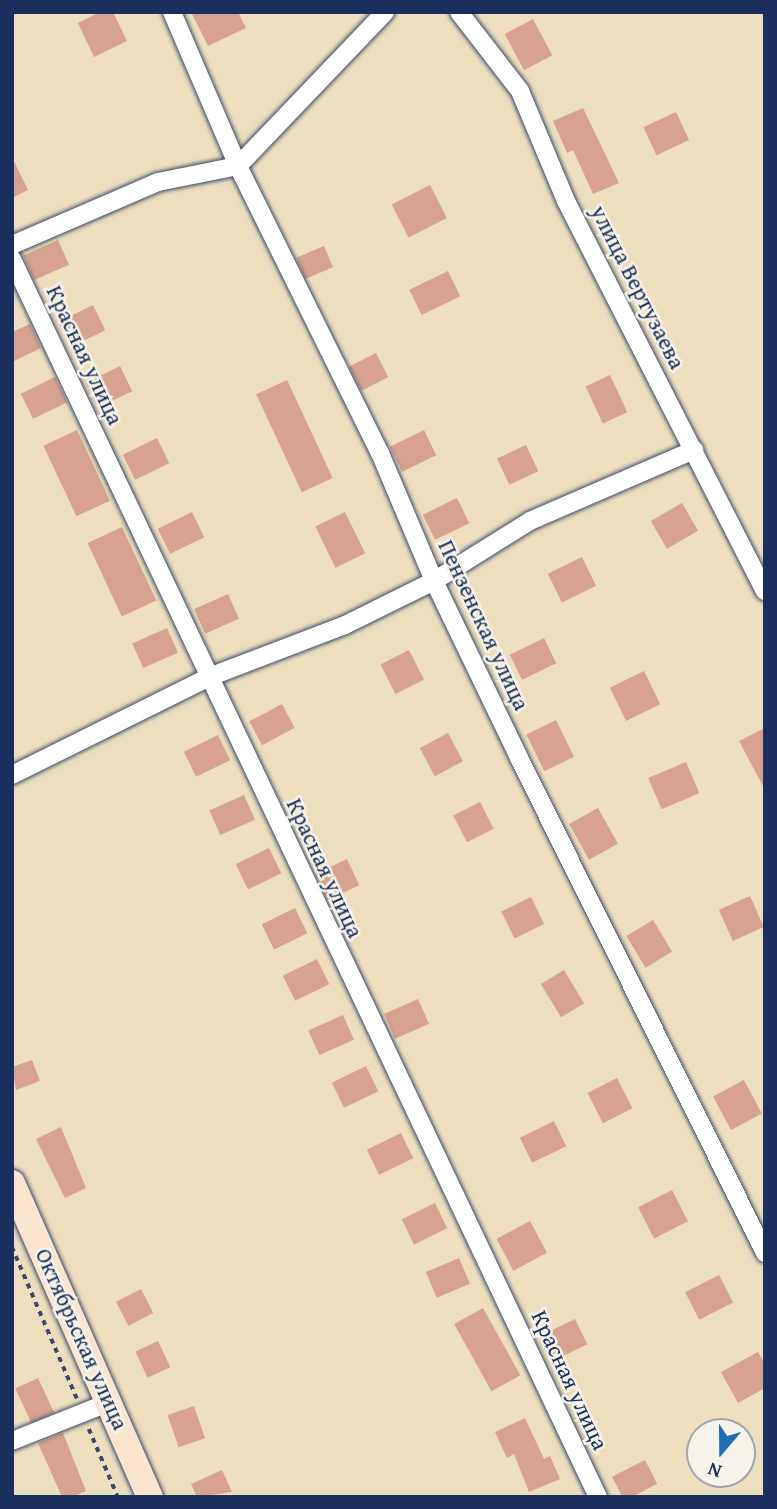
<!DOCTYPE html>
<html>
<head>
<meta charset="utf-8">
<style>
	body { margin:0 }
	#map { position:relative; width:777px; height:1509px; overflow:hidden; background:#eddfbd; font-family:"Gentium Book Plus",serif }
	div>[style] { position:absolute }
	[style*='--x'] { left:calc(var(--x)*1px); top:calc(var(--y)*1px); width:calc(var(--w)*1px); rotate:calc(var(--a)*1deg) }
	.building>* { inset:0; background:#d7a290; transform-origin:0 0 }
	.path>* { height:3.5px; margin-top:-1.75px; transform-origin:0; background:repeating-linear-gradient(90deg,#3a496c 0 5px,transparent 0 10px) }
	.roads { filter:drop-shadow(0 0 2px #3a496c) drop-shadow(0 0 2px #3a496c) }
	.minor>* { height:18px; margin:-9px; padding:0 9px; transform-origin:9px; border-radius:9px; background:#fff }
	.secondary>* { height:26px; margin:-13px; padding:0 13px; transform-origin:13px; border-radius:13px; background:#fbe5cf }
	span { translate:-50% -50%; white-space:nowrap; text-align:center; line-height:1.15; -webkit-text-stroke:5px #f7f3e8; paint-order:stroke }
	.street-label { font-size:23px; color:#1b2f5e }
	.frame { position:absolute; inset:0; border:14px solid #1b2f5e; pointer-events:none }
	.north { position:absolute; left:686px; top:1418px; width:70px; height:70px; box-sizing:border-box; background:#f7f3e8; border:2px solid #9fa5b1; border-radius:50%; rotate:200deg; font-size:19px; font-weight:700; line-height:28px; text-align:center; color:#1b2f5e }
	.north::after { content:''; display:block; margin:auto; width:24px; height:32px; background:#1f6fb2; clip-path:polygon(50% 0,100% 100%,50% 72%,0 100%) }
</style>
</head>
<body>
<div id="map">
	<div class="building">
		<div style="clip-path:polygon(100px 12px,113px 12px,127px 41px,94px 57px,78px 23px)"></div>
		<div style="clip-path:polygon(191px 12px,238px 12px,246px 28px,208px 46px)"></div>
		<div style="left:533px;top:19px;width:41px;height:32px;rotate:62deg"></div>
		<div style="clip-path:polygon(583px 108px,619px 183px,593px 194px,573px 150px,567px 153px,553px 121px)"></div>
		<div style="left:676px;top:112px;width:31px;height:36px;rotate:65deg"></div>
		<div style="clip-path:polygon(12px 157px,28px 190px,12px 198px)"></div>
		<div style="left:430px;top:185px;width:37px;height:43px;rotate:63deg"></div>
		<div style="left:58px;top:240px;width:27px;height:38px;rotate:66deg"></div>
		<div style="left:324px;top:246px;width:23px;height:30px;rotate:67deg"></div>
		<div style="left:448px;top:271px;width:28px;height:43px;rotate:64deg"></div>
		<div style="left:93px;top:305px;width:28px;height:38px;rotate:64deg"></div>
		<div style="clip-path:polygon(30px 324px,41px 348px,12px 362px,12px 332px)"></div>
		<div style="left:376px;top:353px;width:27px;height:30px;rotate:63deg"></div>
		<div style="left:120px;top:366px;width:28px;height:38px;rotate:64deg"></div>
		<div style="left:610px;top:375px;width:41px;height:27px;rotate:65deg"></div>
		<div style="left:55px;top:377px;width:28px;height:38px;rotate:64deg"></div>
		<div style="left:287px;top:380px;width:108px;height:34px;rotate:65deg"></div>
		<div style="left:77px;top:430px;width:78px;height:37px;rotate:65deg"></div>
		<div style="left:424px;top:430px;width:28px;height:38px;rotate:64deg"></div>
		<div style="left:157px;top:438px;width:28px;height:38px;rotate:64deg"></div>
		<div style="left:526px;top:445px;width:29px;height:32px;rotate:65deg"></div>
		<div style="left:457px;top:498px;width:28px;height:38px;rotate:64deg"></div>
		<div style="left:682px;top:503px;width:32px;height:36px;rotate:60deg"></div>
		<div style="left:192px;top:512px;width:28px;height:38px;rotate:64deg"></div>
		<div style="left:345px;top:512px;width:46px;height:33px;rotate:64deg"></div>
		<div style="left:122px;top:527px;width:81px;height:38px;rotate:65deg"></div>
		<div style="left:582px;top:557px;width:32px;height:38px;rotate:64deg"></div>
		<div style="left:228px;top:594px;width:27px;height:37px;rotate:66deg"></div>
		<div style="left:167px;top:628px;width:27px;height:38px;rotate:66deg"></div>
		<div style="left:544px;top:638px;width:28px;height:38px;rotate:64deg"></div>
		<div style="left:409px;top:650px;width:33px;height:32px;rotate:63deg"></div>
		<div style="left:644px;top:671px;width:37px;height:38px;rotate:64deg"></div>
		<div style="left:282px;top:704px;width:27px;height:37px;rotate:62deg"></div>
		<div style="left:556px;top:720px;width:41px;height:33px;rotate:64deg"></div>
		<div style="clip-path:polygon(765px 728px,765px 790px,739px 741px)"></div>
		<div style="left:448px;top:733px;width:32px;height:32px;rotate:62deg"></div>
		<div style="left:218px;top:735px;width:28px;height:38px;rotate:64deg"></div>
		<div style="left:686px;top:762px;width:34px;height:41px;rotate:67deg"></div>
		<div style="left:244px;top:795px;width:27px;height:38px;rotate:66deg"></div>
		<div style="left:480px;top:802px;width:30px;height:30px;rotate:63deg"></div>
		<div style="left:598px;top:808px;width:41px;height:33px;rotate:61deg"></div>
		<div style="left:269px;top:848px;width:28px;height:37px;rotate:64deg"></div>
		<div style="left:347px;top:859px;width:29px;height:35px;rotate:65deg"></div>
		<div style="left:750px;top:896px;width:34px;height:34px;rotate:66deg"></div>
		<div style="left:531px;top:897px;width:30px;height:33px;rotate:64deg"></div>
		<div style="left:295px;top:908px;width:28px;height:37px;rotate:64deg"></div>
		<div style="left:653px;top:920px;width:37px;height:31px;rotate:59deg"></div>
		<div style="left:317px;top:959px;width:28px;height:38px;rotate:64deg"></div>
		<div style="left:564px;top:970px;width:39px;height:27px;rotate:59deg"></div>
		<div style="left:418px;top:999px;width:27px;height:37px;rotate:66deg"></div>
		<div style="left:343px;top:1015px;width:27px;height:38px;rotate:66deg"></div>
		<div style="clip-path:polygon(32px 1060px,40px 1081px,16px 1090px,12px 1067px)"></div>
		<div style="left:366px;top:1066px;width:28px;height:38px;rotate:64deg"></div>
		<div style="left:617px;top:1078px;width:34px;height:33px;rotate:63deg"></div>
		<div style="left:744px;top:1080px;width:38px;height:35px;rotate:62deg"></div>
		<div style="left:554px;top:1121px;width:28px;height:38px;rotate:64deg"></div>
		<div style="clip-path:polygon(61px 1127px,86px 1188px,65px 1198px,36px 1139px)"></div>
		<div style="left:401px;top:1133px;width:28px;height:38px;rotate:64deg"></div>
		<div style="left:672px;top:1190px;width:35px;height:38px;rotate:63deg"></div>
		<div style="left:435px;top:1203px;width:28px;height:37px;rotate:64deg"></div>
		<div style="left:530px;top:1221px;width:36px;height:38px;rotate:62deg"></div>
		<div style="left:459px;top:1258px;width:28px;height:36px;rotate:67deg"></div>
		<div style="left:719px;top:1275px;width:31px;height:38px;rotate:63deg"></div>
		<div style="left:141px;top:1289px;width:27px;height:28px;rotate:63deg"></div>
		<div style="left:483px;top:1308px;width:77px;height:33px;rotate:61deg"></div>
		<div style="left:575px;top:1319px;width:28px;height:38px;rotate:64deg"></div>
		<div style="left:158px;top:1341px;width:29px;height:25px;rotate:65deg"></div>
		<div style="clip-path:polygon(758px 1352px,765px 1364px,765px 1388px,738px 1403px,721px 1372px)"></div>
		<div style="left:38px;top:1378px;width:38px;height:25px;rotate:65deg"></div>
		<div style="left:194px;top:1406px;width:34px;height:28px;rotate:71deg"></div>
		<div style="clip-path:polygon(525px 1418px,544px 1459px,550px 1456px,560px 1479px,529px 1492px,514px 1454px,507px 1458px,495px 1432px)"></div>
		<div style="clip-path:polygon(63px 1433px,86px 1491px,72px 1497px,62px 1497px,38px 1443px)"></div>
		<div style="left:645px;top:1460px;width:27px;height:37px;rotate:63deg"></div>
		<div style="clip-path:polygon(222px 1470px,232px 1492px,197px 1497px,191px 1484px)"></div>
	</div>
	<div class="path">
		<div style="--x:12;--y:1247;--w:165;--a:66.8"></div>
		<div style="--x:89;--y:1429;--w:74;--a:66.9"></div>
	</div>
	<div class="roads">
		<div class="minor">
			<div style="--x:172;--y:12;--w:168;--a:66.8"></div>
			<div style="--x:238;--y:166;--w:320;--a:63.7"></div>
			<div style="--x:380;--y:453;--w:139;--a:67.1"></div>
			<div style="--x:434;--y:581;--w:196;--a:64.3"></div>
			<div style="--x:519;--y:758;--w:553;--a:63.57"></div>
			<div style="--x:459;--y:12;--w:100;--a:52.3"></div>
			<div style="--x:520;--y:91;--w:119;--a:67.3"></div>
			<div style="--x:566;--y:201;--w:438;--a:63"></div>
			<div style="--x:12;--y:245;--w:159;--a:-23.3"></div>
			<div style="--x:158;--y:182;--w:82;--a:-11.3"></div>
			<div style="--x:238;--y:166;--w:213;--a:-46.3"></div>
			<div style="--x:12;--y:259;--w:1370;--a:64.67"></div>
			<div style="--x:12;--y:775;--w:220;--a:-26.4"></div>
			<div style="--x:209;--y:677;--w:146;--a:-20.9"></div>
			<div style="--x:345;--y:625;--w:99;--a:-26.3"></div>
			<div style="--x:434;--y:581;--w:113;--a:-32"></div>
			<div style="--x:530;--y:521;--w:179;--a:-23.4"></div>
			<div style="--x:12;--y:1441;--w:105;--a:-21.7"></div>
		</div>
		<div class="secondary">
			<div style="--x:12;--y:1183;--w:343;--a:66.3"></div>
		</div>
	</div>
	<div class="street-label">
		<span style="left:638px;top:287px;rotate:63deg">улица Вертузаева</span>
		<span style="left:85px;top:355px;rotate:65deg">Красная улица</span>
		<span style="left:484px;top:625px;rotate:65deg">Пензенская улица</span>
		<span style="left:325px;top:868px;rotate:65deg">Красная улица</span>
		<span style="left:82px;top:1339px;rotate:66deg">Октябрьская улица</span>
		<span style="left:570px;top:1380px;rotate:65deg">Красная улица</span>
	</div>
	<div class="frame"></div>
	<div class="north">N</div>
</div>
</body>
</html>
